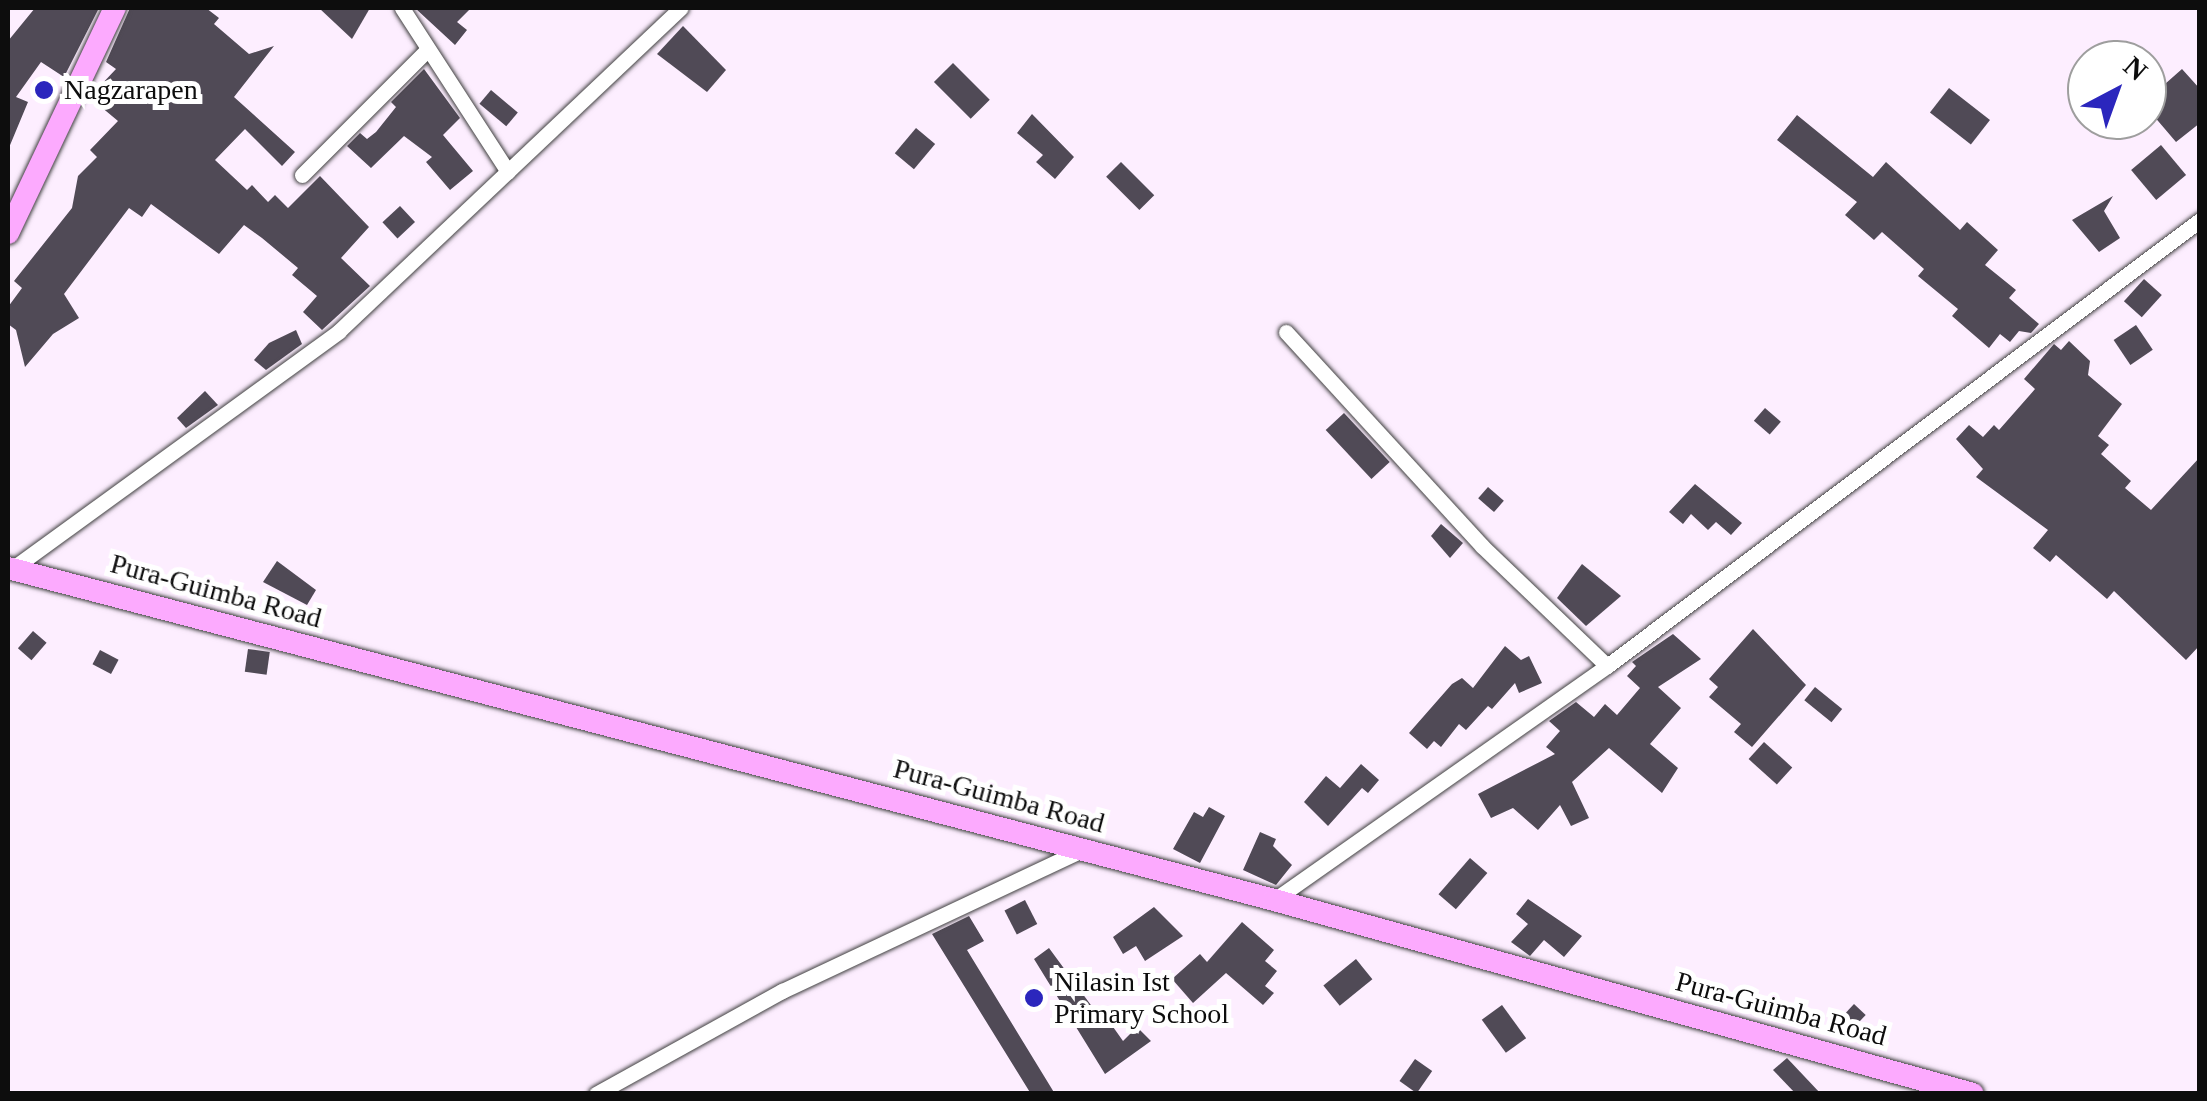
<!DOCTYPE html>
<html>
<head>
<meta charset="utf-8">
<style>
	body { margin:0 }
	#map { position:relative; width:2207px; height:1101px; overflow:hidden; background:#fdeeff; font-family:Georgia,serif }
	div>[style] { position:absolute }
	[style*='--x'] { left:calc(var(--x)*1px); top:calc(var(--y)*1px); width:calc(var(--w)*1px); rotate:calc(var(--a)*1deg) }
	.building>* { inset:0; background:#504a56; transform-origin:0 0 }
	.roads { filter:drop-shadow(0 0 2px #404040) drop-shadow(0 0 2px #404040) }
	.minor>* { height:15px; margin:-7.5px; padding:0 7.5px; transform-origin:7.5px; border-radius:7.5px; background:#fff }
	.secondary>* { height:22px; margin:-11px; padding:0 11px; transform-origin:11px; border-radius:11px; background:#fcaafe }
	.dots>* { width:28px; height:28px; translate:-50% -50%; box-sizing:border-box; border:5px solid #fff; border-radius:50% }
	span { translate:-50% -50%; white-space:nowrap; text-align:center; line-height:1.15; -webkit-text-stroke:10px #fff; paint-order:stroke }
	.poi-label { font-size:28px; color:#0d0d0d }
	.left { translate:0 -50%; text-align:left }
	.street-label { font-size:28px; color:#0d0d0d }
	.frame { position:absolute; inset:0; border:10px solid #0d0d0d; pointer-events:none }
	.north { position:absolute; left:2067px; top:40px; width:100px; height:100px; box-sizing:border-box; background:#fff; border:2px solid #9e9e9e; border-radius:50%; rotate:41deg; font-size:28px; font-weight:700; line-height:40px; text-align:center; color:#0d0d0d }
	.north::after { content:''; display:block; margin:auto; width:35px; height:45px; background:#2b26bd; clip-path:polygon(50% 0,100% 100%,50% 72%,0 100%) }
</style>
</head>
<body>
<div id="map">
	<div class="building">
		<div style="clip-path:polygon(35px 8px,99px 8px,64px 77px,41px 62px,16px 97px,28px 102px,8px 150px,8px 41px)"></div>
		<div style="clip-path:polygon(130px 8px,206px 8px,219px 18px,214px 24px,249px 54px,274px 46px,234px 97px,295px 152px,282px 166px,245px 129px,215px 160px,247px 190px,252px 185px,268px 202px,275px 195px,288px 208px,320px 176px,369px 227px,341px 258px,370px 286px,322px 330px,303px 312px,317px 296px,292px 275px,298px 268px,262px 238px,244px 225px,219px 254px,151px 204px,142px 217px,129px 208px,64px 294px,79px 318px,53px 334px,25px 367px,16px 330px,8px 324px,8px 307px,22px 288px,14px 281px,72px 208px,78px 176px,97px 157px,90px 150px,118px 121px,100px 106px,109px 96px,99px 87px,116px 69px,106px 62px)"></div>
		<div style="clip-path:polygon(319px 8px,370px 8px,352px 39px)"></div>
		<div style="clip-path:polygon(415px 8px,471px 8px,457px 22px,467px 30px,455px 45px)"></div>
		<div style="clip-path:polygon(683px 26px,726px 70px,707px 92px,657px 54px)"></div>
		<div style="left:953px;top:63px;width:52px;height:27px;rotate:45deg"></div>
		<div style="clip-path:polygon(424px 69px,460px 118px,443px 135px,473px 171px,450px 190px,426px 162px,432px 157px,404px 136px,371px 168px,347px 146px,360px 133px,367px 139px,376px 132px,396px 107px,391px 102px)"></div>
		<div style="clip-path:polygon(2182px 69px,2200px 89px,2200px 123px,2176px 142px,2147px 108px,2147px 84px,2157px 75px,2165px 84px)"></div>
		<div style="left:1949px;top:88px;width:52px;height:31px;rotate:38deg"></div>
		<div style="left:491px;top:90px;width:35px;height:18px;rotate:40deg"></div>
		<div style="clip-path:polygon(1032px 114px,1074px 157px,1055px 179px,1036px 162px,1043px 155px,1017px 133px)"></div>
		<div style="clip-path:polygon(1797px 115px,1873px 177px,1886px 162px,1960px 230px,1967px 222px,1998px 250px,1985px 265px,2016px 290px,2009px 298px,2039px 324px,2031px 333px,2019px 331px,2010px 342px,2000px 334px,1989px 348px,1952px 316px,1958px 309px,1918px 276px,1924px 269px,1882px 232px,1874px 240px,1845px 215px,1857px 202px,1777px 140px)"></div>
		<div style="left:916px;top:128px;width:25px;height:33px;rotate:40deg"></div>
		<div style="left:2161px;top:145px;width:39px;height:39px;rotate:50deg"></div>
		<div style="left:1121px;top:162px;width:47px;height:21px;rotate:45deg"></div>
		<div style="clip-path:polygon(2113px 196px,2104px 211px,2120px 238px,2099px 252px,2072px 220px)"></div>
		<div style="left:400px;top:206px;width:22px;height:24px;rotate:47deg"></div>
		<div style="left:2144px;top:279px;width:24px;height:30px;rotate:42deg"></div>
		<div style="left:2136px;top:325px;width:30px;height:27px;rotate:56deg"></div>
		<div style="clip-path:polygon(296px 330px,302px 344px,266px 370px,254px 360px,269px 343px)"></div>
		<div style="clip-path:polygon(2069px 341px,2090px 361px,2088px 375px,2122px 404px,2098px 436px,2109px 445px,2101px 454px,2131px 481px,2125px 488px,2151px 510px,2200px 457px,2200px 645px,2186px 660px,2114px 591px,2107px 599px,2056px 555px,2050px 562px,2033px 548px,2048px 530px,1976px 477px,1983px 469px,1956px 439px,1969px 425px,1983px 437px,1994px 425px,1999px 430px,2035px 389px,2024px 379px,2054px 344px,2061px 350px)"></div>
		<div style="clip-path:polygon(205px 391px,218px 405px,186px 428px,177px 418px)"></div>
		<div style="left:1765px;top:408px;width:21px;height:17px;rotate:41deg"></div>
		<div style="left:1344px;top:413px;width:67px;height:25px;rotate:47deg"></div>
		<div style="clip-path:polygon(1695px 484px,1742px 523px,1731px 535px,1716px 522px,1708px 530px,1691px 514px,1683px 524px,1669px 512px)"></div>
		<div style="left:1488px;top:487px;width:21px;height:15px;rotate:41deg"></div>
		<div style="clip-path:polygon(1441px 524px,1463px 543px,1450px 558px,1431px 536px)"></div>
		<div style="clip-path:polygon(277px 561px,316px 590px,307px 605px,263px 582px)"></div>
		<div style="clip-path:polygon(1582px 564px,1621px 596px,1586px 626px,1557px 598px)"></div>
		<div style="clip-path:polygon(1753px 629px,1806px 685px,1752px 747px,1734px 732px,1741px 724px,1709px 697px,1718px 687px,1709px 679px)"></div>
		<div style="left:33px;top:631px;width:18px;height:23px;rotate:41deg"></div>
		<div style="clip-path:polygon(1673px 634px,1701px 659px,1658px 687px,1681px 708px,1650px 744px,1678px 768px,1662px 793px,1609px 748px,1572px 782px,1589px 818px,1571px 826px,1560px 805px,1538px 830px,1513px 808px,1491px 818px,1478px 794px,1555px 754px,1546px 747px,1560px 731px,1549px 721px,1576px 702px,1594px 717px,1605px 704px,1617px 715px,1640px 688px,1627px 676px,1636px 666px,1632px 662px)"></div>
		<div style="clip-path:polygon(1505px 646px,1521px 660px,1529px 656px,1542px 683px,1519px 693px,1515px 683px,1492px 709px,1488px 706px,1466px 730px,1459px 724px,1441px 747px,1434px 741px,1427px 749px,1409px 733px,1452px 684px,1462px 678px,1473px 688px)"></div>
		<div style="left:248px;top:649px;width:22px;height:23px;rotate:8deg"></div>
		<div style="left:100px;top:650px;width:21px;height:16px;rotate:28deg"></div>
		<div style="left:1815px;top:687px;width:35px;height:17px;rotate:39deg"></div>
		<div style="left:1764px;top:742px;width:38px;height:23px;rotate:42deg"></div>
		<div style="clip-path:polygon(1361px 764px,1379px 780px,1368px 793px,1362px 788px,1328px 826px,1304px 802px,1326px 776px,1340px 788px)"></div>
		<div style="clip-path:polygon(1209px 807px,1225px 816px,1200px 863px,1173px 849px,1194px 812px,1203px 817px)"></div>
		<div style="clip-path:polygon(1260px 832px,1276px 839px,1273px 846px,1292px 865px,1276px 885px,1243px 870px)"></div>
		<div style="left:1470px;top:858px;width:23px;height:48px;rotate:41deg"></div>
		<div style="clip-path:polygon(1528px 899px,1582px 936px,1564px 957px,1544px 940px,1530px 956px,1511px 942px,1528px 924px,1516px 914px)"></div>
		<div style="left:1025px;top:900px;width:27px;height:23px;rotate:63deg"></div>
		<div style="clip-path:polygon(1154px 907px,1183px 936px,1145px 961px,1136px 946px,1123px 954px,1113px 937px)"></div>
		<div style="clip-path:polygon(969px 916px,984px 941px,967px 950px,1055px 1094px,1031px 1094px,932px 934px)"></div>
		<div style="clip-path:polygon(1242px 922px,1274px 950px,1265px 961px,1277px 971px,1265px 986px,1274px 993px,1263px 1005px,1226px 973px,1193px 1003px,1172px 979px,1200px 954px,1207px 962px)"></div>
		<div style="clip-path:polygon(1049px 948px,1107px 1027px,1111px 1024px,1123px 1041px,1137px 1027px,1151px 1041px,1105px 1074px,1034px 959px)"></div>
		<div style="left:1356px;top:959px;width:26px;height:42px;rotate:51deg"></div>
		<div style="left:1854px;top:1004px;width:16px;height:24px;rotate:43deg"></div>
		<div style="left:1502px;top:1005px;width:41px;height:25px;rotate:54deg"></div>
		<div style="clip-path:polygon(1787px 1058px,1821px 1094px,1796px 1094px,1773px 1070px)"></div>
		<div style="left:1415px;top:1059px;width:21px;height:27px;rotate:35deg"></div>
	</div>
	<div class="roads">
		<div class="minor">
			<div style="--x:402;--y:8;--w:195;--a:57.1"></div>
			<div style="--x:302;--y:175;--w:178;--a:-45"></div>
			<div style="--x:1286;--y:332;--w:290;--a:47.5"></div>
			<div style="--x:1482;--y:546;--w:173;--a:43.8"></div>
			<div style="--x:12;--y:569;--w:404;--a:-36"></div>
			<div style="--x:339;--y:331;--w:470;--a:-43.4"></div>
			<div style="--x:1274;--y:900;--w:407;--a:-35.1"></div>
			<div style="--x:1607;--y:666;--w:742;--a:-36.95"></div>
			<div style="--x:596;--y:1094;--w:213;--a:-29"></div>
			<div style="--x:782;--y:991;--w:334;--a:-25.2"></div>
		</div>
		<div class="secondary">
			<div style="--x:8;--y:233;--w:249;--a:-64.6"></div>
			<div style="--x:8;--y:568;--w:1309;--a:14.69"></div>
			<div style="--x:1274;--y:900;--w:725;--a:15.51"></div>
		</div>
	</div>
	<div class="dots">
		<div style="left:44px;top:90px;background:#2b26bd"></div>
		<div style="left:1034px;top:998px;background:#2b26bd"></div>
	</div>
	<div class="poi-label">
		<span class="left" style="left:64px;top:90px">Nagzarapen</span>
		<span class="left" style="left:1054px;top:998px">Nilasin Ist<br>Primary School</span>
	</div>
	<div class="street-label">
		<span style="left:216px;top:591px;rotate:15deg">Pura-Guimba Road</span>
		<span style="left:999px;top:796px;rotate:15deg">Pura-Guimba Road</span>
		<span style="left:1781px;top:1009px;rotate:15deg">Pura-Guimba Road</span>
	</div>
	<div class="frame"></div>
	<div class="north">N</div>
</div>
</body>
</html>
